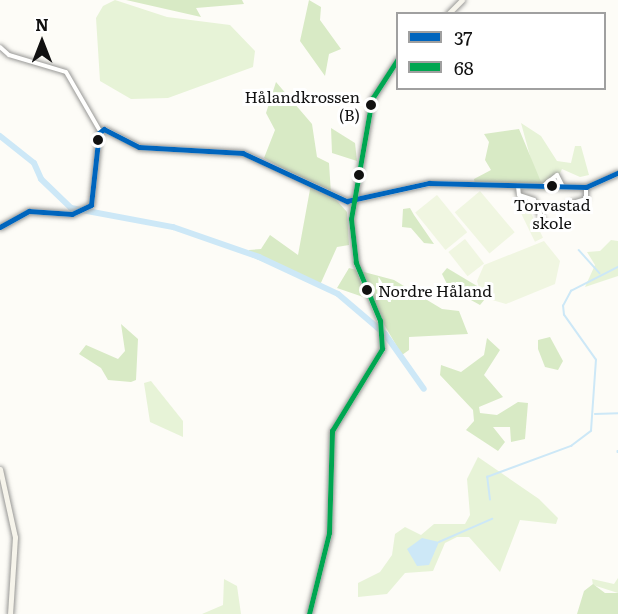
<!DOCTYPE html>
<html>
<head>
<meta charset="utf-8">
<style>
	body { margin:0 }
	#map { position:relative; width:618px; height:614px; overflow:hidden; background:#fdfcf7; font-family:Literata,serif }
	div>[style] { position:absolute }
	[style*='--x'] { left:calc(var(--x)*1px); top:calc(var(--y)*1px); width:calc(var(--w)*1px); rotate:calc(var(--a)*1deg) }
	.green>* { inset:0; background:#e7f3d7 }
	.forest>* { inset:0; background:#d8eac5 }
	.pitch>* { inset:0; background:#f0f6e1; transform-origin:0 0 }
	.water>* { inset:0; background:#cde8f7 }
	.stream>* { height:1.5px; margin:-0.75px; padding:0 0.75px; transform-origin:0.75px; border-radius:0.75px; background:#cde8f7 }
	.river>* { height:6px; margin:-3px; padding:0 3px; transform-origin:3px; border-radius:3px; background:#cde8f7 }
	.roads { filter:drop-shadow(0 0 2px #979795) drop-shadow(0 0 2px #979795) }
	.street>* { height:4px; margin:-2px; padding:0 2px; transform-origin:2px; border-radius:2px; background:#fffffe }
	.secondary>* { height:5px; margin:-2.5px; padding:0 2.5px; transform-origin:2.5px; border-radius:2.5px; background:#f6f4eb }
	.bus-1>* { height:4.5px; margin:-2.25px; padding:0 2.25px; transform-origin:2.25px; border-radius:2.25px; background:#0065bd }
	.bus-2>* { height:4.5px; margin:-2.25px; padding:0 2.25px; transform-origin:2.25px; border-radius:2.25px; background:#00a651 }
	.dots>* { width:16px; height:16px; translate:-50% -50%; box-sizing:border-box; border:3px solid #fff; border-radius:50% }
	span { translate:-50% -50%; white-space:nowrap; text-align:center; line-height:1.15; -webkit-text-stroke:6px #fff; paint-order:stroke }
	.bus-label { font-size:16px; color:#111 }
	.right { translate:-100% -50%; text-align:right }
	.left { translate:0 -50%; text-align:left }
	.legend { position:absolute; left:396px; top:12px; width:210px; height:78px; box-sizing:border-box; background:#fff; border:2px solid #a0a0a0; margin:0; padding:8px 10px; list-style:none; font-size:18px; color:#111 }
	.legend li { display:flex; align-items:center; gap:12px; height:30px }
	.legend b { width:30px; border:2px solid #a0a0a0 }
	.north { position:absolute; left:12px; top:12px; width:60px; height:60px; -webkit-text-stroke:4px #fff; paint-order:stroke; rotate:0deg; font-size:16px; font-weight:700; line-height:24px; text-align:center; color:#111 }
	.north::after { content:''; display:block; margin:auto; width:21px; height:27px; background:#111; clip-path:polygon(50% 0,100% 100%,50% 72%,0 100%) }
</style>
</head>
<body>
<div id="map">
	<div class="green">
		<div style="clip-path:polygon(115px 0,167px 17px,230px 25px,255px 51px,253px 67px,168px 98px,131px 99px,100px 81px,96px 18px,103px 6px)"></div>
		<div style="clip-path:polygon(521px 123px,541px 136px,557px 161px,571px 163px,575px 146px,581px 146px,589px 175px,580px 177px,562px 169px,551px 192px,539px 189px)"></div>
		<div style="clip-path:polygon(611px 240px,618px 241px,618px 276px,585px 287px,595px 265px,587px 252px,600px 251px)"></div>
		<div style="clip-path:polygon(151px 381px,183px 421px,183px 437px,150px 422px,144px 383px)"></div>
		<div style="clip-path:polygon(478px 457px,539px 499px,558px 518px,556px 524px,520px 520px,500px 572px,469px 537px,457px 537px,445px 543px,433px 571px,405px 573px,387px 594px,358px 597px,358px 583px,380px 572px,392px 555px,395px 534px,405px 527px,421px 535px,434px 524px,465px 524px,470px 515px,467px 479px)"></div>
		<div style="clip-path:polygon(618px 578px,618px 593px,593px 585px,592px 579px,614px 584px)"></div>
		<div style="clip-path:polygon(224px 579px,237px 586px,241px 614px,202px 614px,223px 605px)"></div>
	</div>
	<div class="forest">
		<div style="clip-path:polygon(126px 0,242px 0,244px 4px,196px 8px,201px 17px)"></div>
		<div style="clip-path:polygon(309px 0,321px 7px,320px 20px,341px 49px,329px 54px,325px 76px,300px 41px)"></div>
		<div style="clip-path:polygon(276px 82px,312px 124px,317px 157px,329px 163px,331px 194px,347px 212px,349px 245px,337px 247px,320px 285px,249px 256px,249px 250px,261px 249px,270px 235px,298px 255px,311px 184px,264px 158px,275px 130px,266px 113px)"></div>
		<div style="clip-path:polygon(331px 128px,355px 143px,357px 161px,332px 153px)"></div>
		<div style="clip-path:polygon(519px 129px,541px 182px,539px 189px,475px 186px,474px 179px,491px 170px,485px 160px,489px 142px,484px 134px)"></div>
		<div style="clip-path:polygon(410px 208px,414px 215px,434px 244px,424px 243px,411px 228px,402px 227px,403px 209px)"></div>
		<div style="clip-path:polygon(349px 268px,394px 280px,442px 309px,459px 311px,468px 334px,409px 337px,409px 350px,402px 355px,369px 299px,337px 288px)"></div>
		<div style="clip-path:polygon(447px 268px,477px 286px,485px 299px,480px 305px,449px 288px,442px 274px)"></div>
		<div style="clip-path:polygon(121px 324px,138px 339px,136px 380px,131px 382px,108px 380px,101px 368px,79px 354px,86px 345px,118px 359px,125px 351px)"></div>
		<div style="clip-path:polygon(550px 337px,563px 361px,558px 370px,545px 367px,538px 349px,538px 340px)"></div>
		<div style="clip-path:polygon(487px 338px,500px 350px,484px 375px,503px 397px,479px 407px,480px 413px,497px 415px,518px 402px,528px 403px,525px 439px,511px 442px,510px 427px,493px 427px,505px 442px,498px 451px,466px 430px,474px 421px,473px 410px,440px 375px,441px 365px,461px 372px,484px 355px)"></div>
		<div style="clip-path:polygon(593px 584px,605px 593px,618px 593px,618px 614px,577px 614px,584px 591px)"></div>
	</div>
	<div class="pitch">
		<div style="left:480px;top:191px;width:54px;height:33px;rotate:50deg"></div>
		<div style="left:437px;top:195px;width:48px;height:28px;rotate:51deg"></div>
		<div style="left:529px;top:209px;width:32px;height:9px;rotate:64deg"></div>
		<div style="left:465px;top:239px;width:31px;height:21px;rotate:52deg"></div>
		<div style="clip-path:polygon(544px 241px,560px 261px,555px 284px,506px 304px,482px 297px,477px 281px,484px 265px)"></div>
	</div>
	<div class="water">
		<div style="clip-path:polygon(422px 538px,439px 542px,429px 565px,417px 566px,407px 549px)"></div>
	</div>
	<div class="stream">
		<div style="--x:579;--y:250;--w:31;--a:48"></div>
		<div style="--x:595;--y:414;--w:23;--a:-2"></div>
		<div style="--x:618;--y:451;--w:1;--a:90"></div>
		<div style="--x:490;--y:500;--w:23;--a:-97"></div>
		<div style="--x:487;--y:477;--w:90;--a:-20.3"></div>
		<div style="--x:571;--y:446;--w:25;--a:-37"></div>
		<div style="--x:591;--y:431;--w:71;--a:-86"></div>
		<div style="--x:596;--y:360;--w:55;--a:-125.4"></div>
		<div style="--x:564;--y:315;--w:9;--a:-96"></div>
		<div style="--x:563;--y:306;--w:17;--a:-62"></div>
		<div style="--x:571;--y:291;--w:53;--a:-27.1"></div>
		<div style="--x:439;--y:542;--w:58;--a:-23.5"></div>
	</div>
	<div class="river">
		<div style="--x:0;--y:136;--w:43;--a:38.5"></div>
		<div style="--x:34;--y:163;--w:17;--a:66"></div>
		<div style="--x:41;--y:179;--w:42;--a:44"></div>
		<div style="--x:71;--y:208;--w:104;--a:10.6"></div>
		<div style="--x:173;--y:227;--w:91;--a:19.2"></div>
		<div style="--x:259;--y:257;--w:87;--a:25.1"></div>
		<div style="--x:338;--y:294;--w:62;--a:40.4"></div>
		<div style="--x:385;--y:334;--w:67;--a:54.7"></div>
	</div>
	<div class="roads">
		<div class="street">
			<div style="--x:0;--y:47;--w:12;--a:42"></div>
			<div style="--x:9;--y:55;--w:59;--a:16.6"></div>
			<div style="--x:66;--y:72;--w:68;--a:60"></div>
			<div style="--x:518;--y:186;--w:9;--a:84"></div>
			<div style="--x:519;--y:195;--w:16;--a:18"></div>
			<div style="--x:534;--y:200;--w:25;--a:67"></div>
			<div style="--x:543;--y:186;--w:18;--a:-38"></div>
			<div style="--x:557;--y:175;--w:13;--a:63"></div>
			<div style="--x:569;--y:204;--w:18;--a:-16"></div>
			<div style="--x:586;--y:199;--w:12;--a:-90"></div>
		</div>
		<div class="secondary">
			<div style="--x:448;--y:14;--w:20;--a:-45"></div>
			<div style="--x:0;--y:227;--w:33;--a:-29"></div>
			<div style="--x:29;--y:211;--w:43;--a:4"></div>
			<div style="--x:72;--y:214;--w:21;--a:-25"></div>
			<div style="--x:91;--y:205;--w:72;--a:-83.7"></div>
			<div style="--x:99;--y:133;--w:6;--a:-39"></div>
			<div style="--x:104;--y:129;--w:39;--a:27"></div>
			<div style="--x:139;--y:147;--w:104;--a:3.3"></div>
			<div style="--x:243;--y:153;--w:115;--a:24.8"></div>
			<div style="--x:347;--y:201;--w:84;--a:-12.4"></div>
			<div style="--x:429;--y:183;--w:157;--a:1.5"></div>
			<div style="--x:586;--y:187;--w:35;--a:-24"></div>
			<div style="--x:0;--y:469;--w:70;--a:77.6"></div>
			<div style="--x:15;--y:537;--w:77;--a:93.7"></div>
			<div style="--x:309;--y:614;--w:83;--a:-76.1"></div>
			<div style="--x:329;--y:533;--w:102;--a:-88.3"></div>
			<div style="--x:332;--y:431;--w:96;--a:-58.6"></div>
			<div style="--x:382;--y:349;--w:28;--a:-94"></div>
			<div style="--x:380;--y:321;--w:63;--a:-112.5"></div>
			<div style="--x:356;--y:263;--w:44;--a:-96.5"></div>
			<div style="--x:351;--y:219;--w:122;--a:-80.1"></div>
			<div style="--x:372;--y:99;--w:48;--a:-57"></div>
		</div>
	</div>
	<div class="bus-1">
		<div style="--x:0;--y:227;--w:33;--a:-29"></div>
		<div style="--x:29;--y:211;--w:43;--a:4"></div>
		<div style="--x:72;--y:214;--w:21;--a:-25"></div>
		<div style="--x:91;--y:205;--w:72;--a:-83.7"></div>
		<div style="--x:99;--y:133;--w:6;--a:-39"></div>
		<div style="--x:104;--y:129;--w:39;--a:27"></div>
		<div style="--x:139;--y:147;--w:104;--a:3.3"></div>
		<div style="--x:243;--y:153;--w:115;--a:24.8"></div>
		<div style="--x:347;--y:201;--w:84;--a:-12.4"></div>
		<div style="--x:429;--y:183;--w:157;--a:1.5"></div>
		<div style="--x:586;--y:187;--w:35;--a:-24"></div>
	</div>
	<div class="bus-2">
		<div style="--x:309;--y:614;--w:83;--a:-76.1"></div>
		<div style="--x:329;--y:533;--w:102;--a:-88.3"></div>
		<div style="--x:332;--y:431;--w:96;--a:-58.6"></div>
		<div style="--x:382;--y:349;--w:28;--a:-94"></div>
		<div style="--x:380;--y:321;--w:63;--a:-112.5"></div>
		<div style="--x:356;--y:263;--w:44;--a:-96.5"></div>
		<div style="--x:351;--y:219;--w:122;--a:-80.1"></div>
		<div style="--x:372;--y:99;--w:48;--a:-57"></div>
	</div>
	<div class="dots">
		<div style="left:371px;top:105px;background:#111"></div>
		<div style="left:98px;top:140px;background:#111"></div>
		<div style="left:359px;top:175px;background:#111"></div>
		<div style="left:552px;top:186px;background:#111"></div>
		<div style="left:367px;top:290px;background:#111"></div>
	</div>
	<div class="bus-label">
		<span class="right" style="left:360px;top:105px">Hålandkrossen<br>(B)</span>
		<span style="left:552px;top:213px">Torvastad<br>skole</span>
		<span class="left" style="left:378px;top:290px">Nordre Håland</span>
	</div>
	<ul class="legend">
	<li><b style="height:8px;background:#0065bd"></b>37</li>
	<li><b style="height:8px;background:#00a651"></b>68</li>
	</ul>
	<div class="north">N</div>
</div>
</body>
</html>
